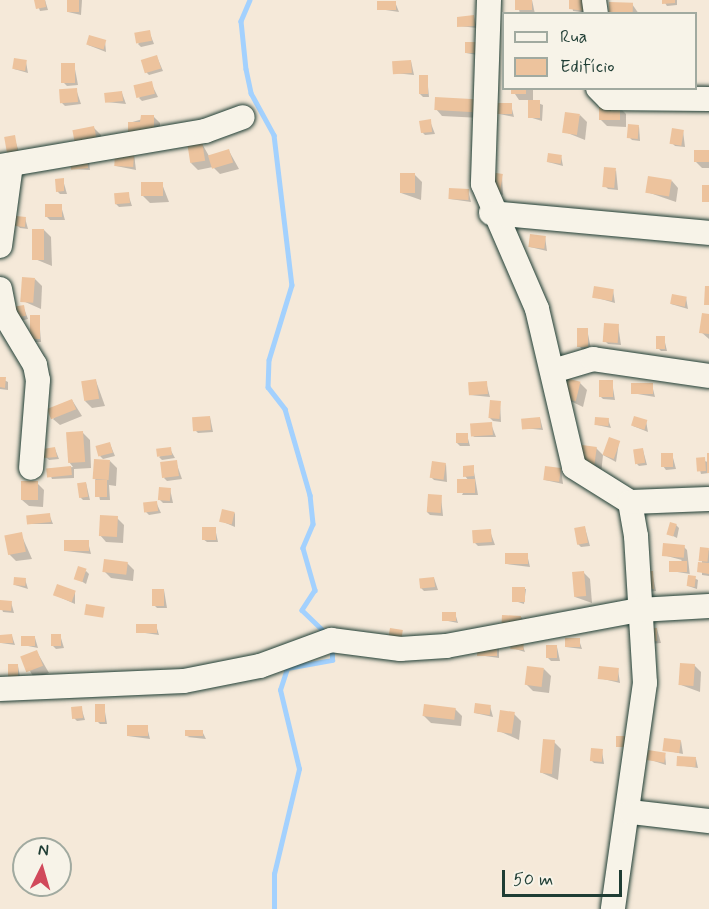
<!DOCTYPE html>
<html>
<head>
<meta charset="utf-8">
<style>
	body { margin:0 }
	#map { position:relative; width:709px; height:909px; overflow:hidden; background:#f5e9d9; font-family:Mynerve,sans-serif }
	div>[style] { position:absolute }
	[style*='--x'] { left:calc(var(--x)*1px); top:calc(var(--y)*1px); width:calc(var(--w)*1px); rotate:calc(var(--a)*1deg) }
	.shadow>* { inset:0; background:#0003 }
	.stream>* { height:4.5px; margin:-2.25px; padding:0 2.25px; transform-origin:2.25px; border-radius:2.25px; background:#a3d1fe }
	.building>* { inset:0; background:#edc39d; transform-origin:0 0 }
	.roads { filter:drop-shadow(0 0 2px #1f3d34) drop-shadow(0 0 2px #1f3d34) }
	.minor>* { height:24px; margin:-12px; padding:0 12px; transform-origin:12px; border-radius:12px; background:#f7f3e8 }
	span { translate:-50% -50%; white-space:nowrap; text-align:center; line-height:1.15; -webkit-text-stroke:5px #f7f3e8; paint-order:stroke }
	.legend { position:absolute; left:502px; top:12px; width:195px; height:78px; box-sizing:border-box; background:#f7f3e8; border:2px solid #a1aaa0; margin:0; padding:8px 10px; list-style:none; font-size:18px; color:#1f3d34 }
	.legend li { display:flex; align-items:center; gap:12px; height:30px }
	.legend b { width:30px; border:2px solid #a1aaa0 }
	.north { position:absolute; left:12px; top:837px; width:60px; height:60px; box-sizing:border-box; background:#f7f3e8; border:2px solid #a1aaa0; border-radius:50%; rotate:5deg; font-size:16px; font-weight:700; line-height:24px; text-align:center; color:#1f3d34 }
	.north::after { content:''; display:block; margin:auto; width:21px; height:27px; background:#d1495b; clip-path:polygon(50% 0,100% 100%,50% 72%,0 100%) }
	.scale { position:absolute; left:502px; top:870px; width:120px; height:27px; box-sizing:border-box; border:3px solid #1f3d34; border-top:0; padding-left:8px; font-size:18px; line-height:21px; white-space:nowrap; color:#1f3d34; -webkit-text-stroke:4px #f7f3e8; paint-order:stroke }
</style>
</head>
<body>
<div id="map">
	<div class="shadow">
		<div style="clip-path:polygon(36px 0,45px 0,48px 10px,40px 11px)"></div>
		<div style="clip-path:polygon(68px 0,82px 0,81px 15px,68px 12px)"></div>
		<div style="clip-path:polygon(517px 0,532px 0,535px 14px,520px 14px)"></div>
		<div style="clip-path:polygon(571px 0,589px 13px,573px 11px)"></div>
		<div style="clip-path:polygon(663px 0,677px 0,677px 5px,667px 6px)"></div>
		<div style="clip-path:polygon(395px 2px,399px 12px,379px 9px)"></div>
		<div style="clip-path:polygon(632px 4px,639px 14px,610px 14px)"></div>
		<div style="clip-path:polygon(474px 17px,477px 28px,459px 26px)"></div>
		<div style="clip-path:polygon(149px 31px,154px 44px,141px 47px,138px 44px)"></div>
		<div style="clip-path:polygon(105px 41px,106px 52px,88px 45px)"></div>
		<div style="clip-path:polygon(480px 44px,483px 56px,466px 53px)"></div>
		<div style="clip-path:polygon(157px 57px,163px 71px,149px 75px,146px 72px)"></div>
		<div style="clip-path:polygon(411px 61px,414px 75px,394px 73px)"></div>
		<div style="clip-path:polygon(26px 62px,28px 73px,14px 69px)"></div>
		<div style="clip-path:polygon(74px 64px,78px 85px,67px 86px,64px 83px)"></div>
		<div style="clip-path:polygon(427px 76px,429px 97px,423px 97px,420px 94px)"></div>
		<div style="clip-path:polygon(151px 83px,158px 97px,142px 101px,139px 98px)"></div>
		<div style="clip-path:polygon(511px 88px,533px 88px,533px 101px,543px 105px,542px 121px,529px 117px,529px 100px,519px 100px)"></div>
		<div style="clip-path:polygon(76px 89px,81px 104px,65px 106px,62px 103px)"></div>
		<div style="clip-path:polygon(122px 93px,126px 104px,106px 102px)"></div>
		<div style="clip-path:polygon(475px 100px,481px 118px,442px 116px,436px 109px)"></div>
		<div style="clip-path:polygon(511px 105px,514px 117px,495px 113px)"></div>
		<div style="clip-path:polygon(619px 107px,626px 114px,626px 127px,607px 126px,600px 119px)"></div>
		<div style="clip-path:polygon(580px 115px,587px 122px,585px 140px,565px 132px)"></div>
		<div style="clip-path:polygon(153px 116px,160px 123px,160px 143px,129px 123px)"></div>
		<div style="clip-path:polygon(430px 121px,435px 134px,425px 135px,422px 132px)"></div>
		<div style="clip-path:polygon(639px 126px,640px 141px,632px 140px,629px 137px)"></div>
		<div style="clip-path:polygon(94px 128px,101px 135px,103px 148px,74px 131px)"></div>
		<div style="clip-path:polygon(683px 131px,685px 147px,675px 146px,672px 143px)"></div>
		<div style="clip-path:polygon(14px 137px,20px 155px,13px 156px)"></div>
		<div style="clip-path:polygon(201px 142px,209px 156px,229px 151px,239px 169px,220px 174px,213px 167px,198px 170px,191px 163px)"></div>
		<div style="clip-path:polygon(709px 152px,709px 168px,702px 168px,695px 161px)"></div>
		<div style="clip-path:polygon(134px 154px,136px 170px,116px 166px)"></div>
		<div style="clip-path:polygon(561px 156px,563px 166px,548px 162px)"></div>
		<div style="clip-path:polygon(89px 162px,90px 170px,72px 169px)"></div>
		<div style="clip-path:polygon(616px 170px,618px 190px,608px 189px,605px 186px)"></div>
		<div style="clip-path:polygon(415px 175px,422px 182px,421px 200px,401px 193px)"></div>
		<div style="clip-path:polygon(502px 176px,503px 195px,492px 193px)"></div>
		<div style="clip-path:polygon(63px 180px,67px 194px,60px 194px,57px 191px)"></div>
		<div style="clip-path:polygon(672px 181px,678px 188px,676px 202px,647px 192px)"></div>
		<div style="clip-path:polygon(162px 184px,169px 202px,150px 203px,143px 196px)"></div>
		<div style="clip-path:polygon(468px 190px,471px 202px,450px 199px)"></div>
		<div style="clip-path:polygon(128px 194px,132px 206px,119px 207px,116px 204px)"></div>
		<div style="clip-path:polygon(61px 206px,65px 220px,50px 220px,47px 217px)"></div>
		<div style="clip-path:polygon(25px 218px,28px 229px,20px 228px,17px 225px)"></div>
		<div style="clip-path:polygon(44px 230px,51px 237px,52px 266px,35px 259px)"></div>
		<div style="clip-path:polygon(545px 237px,547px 251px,530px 247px)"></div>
		<div style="clip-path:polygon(35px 279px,42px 286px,41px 309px,23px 301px)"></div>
		<div style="clip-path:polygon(613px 290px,615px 303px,594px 297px)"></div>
		<div style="clip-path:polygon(686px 298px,688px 309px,671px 304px)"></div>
		<div style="clip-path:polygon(23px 306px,28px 319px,16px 322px)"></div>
		<div style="clip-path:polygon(709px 315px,709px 339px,701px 332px)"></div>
		<div style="clip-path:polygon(39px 317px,41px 342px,33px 342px)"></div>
		<div style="clip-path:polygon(618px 325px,621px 345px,608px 344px,605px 341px)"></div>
		<div style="clip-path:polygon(587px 329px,591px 349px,582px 349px,579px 346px)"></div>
		<div style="clip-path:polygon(664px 338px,667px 351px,661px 351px,658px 348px)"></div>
		<div style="clip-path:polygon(0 378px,8px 382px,8px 390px,0 389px)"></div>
		<div style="clip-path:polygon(96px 381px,105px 406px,92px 408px,85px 401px)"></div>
		<div style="clip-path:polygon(486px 382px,490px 397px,470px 395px)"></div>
		<div style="clip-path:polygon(612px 382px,615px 400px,603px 399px,600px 396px)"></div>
		<div style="clip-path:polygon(580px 383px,587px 390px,583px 407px,562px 397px)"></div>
		<div style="clip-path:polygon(652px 385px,655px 397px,632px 393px)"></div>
		<div style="clip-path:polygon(72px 400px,82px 416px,60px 425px,53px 419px)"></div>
		<div style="clip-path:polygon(500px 403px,501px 422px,493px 421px,490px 418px)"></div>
		<div style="clip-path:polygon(210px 417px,213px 432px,198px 433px,195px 430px)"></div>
		<div style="clip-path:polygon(540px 418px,543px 430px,523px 428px)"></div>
		<div style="clip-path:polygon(608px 419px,611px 428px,597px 425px)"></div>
		<div style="clip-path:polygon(646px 421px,648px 432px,633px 426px)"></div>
		<div style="clip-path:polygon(491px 424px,496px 437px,473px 437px)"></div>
		<div style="clip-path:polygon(83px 433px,90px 440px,91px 468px,74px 469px,74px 478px,52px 479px,48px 469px,73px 467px,69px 462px)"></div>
		<div style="clip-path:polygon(467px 435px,470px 446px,460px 446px,457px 443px)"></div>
		<div style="clip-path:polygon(619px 442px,616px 462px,603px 455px)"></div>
		<div style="clip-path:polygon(110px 444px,115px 456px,103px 459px,100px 456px)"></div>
		<div style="clip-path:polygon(596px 448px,603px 455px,601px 474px,589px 473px)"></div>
		<div style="clip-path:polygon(55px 449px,59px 459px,49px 460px,46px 457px)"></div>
		<div style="clip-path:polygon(170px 449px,175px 458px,162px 460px,159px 457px)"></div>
		<div style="clip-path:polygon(643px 450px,647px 465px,639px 466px,636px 463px)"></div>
		<div style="clip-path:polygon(672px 454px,676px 469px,666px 470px,663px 466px)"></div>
		<div style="clip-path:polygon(709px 454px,709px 473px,701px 474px,697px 459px,708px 462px)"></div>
		<div style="clip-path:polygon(110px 461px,117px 468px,116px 486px,109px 485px,110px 500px,100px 500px,95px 478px)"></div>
		<div style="clip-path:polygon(176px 462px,182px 479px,167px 481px,164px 478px)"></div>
		<div style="clip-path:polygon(446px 464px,447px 482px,434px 480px,431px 477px)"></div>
		<div style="clip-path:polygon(473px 466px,478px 495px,462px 495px,469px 481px,465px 476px)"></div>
		<div style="clip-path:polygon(561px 469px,563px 484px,545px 480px)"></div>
		<div style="clip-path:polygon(37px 483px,44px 490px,43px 507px,29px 506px,22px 500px)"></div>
		<div style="clip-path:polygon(86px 483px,90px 500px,83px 500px,80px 497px)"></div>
		<div style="clip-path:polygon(170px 489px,173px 503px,163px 503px,160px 500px)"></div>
		<div style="clip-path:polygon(441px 497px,443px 516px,430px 515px,427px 512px)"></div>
		<div style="clip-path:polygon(156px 502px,161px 513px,149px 515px,146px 512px)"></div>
		<div style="clip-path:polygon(235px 513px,235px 527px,221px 521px)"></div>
		<div style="clip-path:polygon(49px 514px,53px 524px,29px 524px)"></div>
		<div style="clip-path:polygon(117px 518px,124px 525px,123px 543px,106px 542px,100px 535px)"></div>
		<div style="clip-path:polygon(676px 525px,679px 528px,677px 538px,669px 534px)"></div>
		<div style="clip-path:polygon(215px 528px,218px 542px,207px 542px,203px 539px)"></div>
		<div style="clip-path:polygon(585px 528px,590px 546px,581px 547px,578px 544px)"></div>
		<div style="clip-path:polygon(490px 531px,495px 545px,478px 546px,475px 543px)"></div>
		<div style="clip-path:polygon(21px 534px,32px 559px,16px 561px,9px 554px)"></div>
		<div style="clip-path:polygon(88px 542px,91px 554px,66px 551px)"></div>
		<div style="clip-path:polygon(684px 547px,687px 550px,690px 576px,698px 580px,697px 589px,688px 586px,690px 574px,671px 571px,682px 560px,663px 555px)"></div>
		<div style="clip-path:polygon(709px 549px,709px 576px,702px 575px,702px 561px)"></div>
		<div style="clip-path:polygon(527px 554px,530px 567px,507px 564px)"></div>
		<div style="clip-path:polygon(127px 563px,134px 570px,133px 581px,111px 578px,104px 571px)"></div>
		<div style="clip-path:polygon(86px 571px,89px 574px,86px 584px,76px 578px)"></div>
		<div style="clip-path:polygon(583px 572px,590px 579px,592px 603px,575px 597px)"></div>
		<div style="clip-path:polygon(652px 572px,656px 591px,647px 592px)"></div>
		<div style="clip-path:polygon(434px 578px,438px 590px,424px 591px,421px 588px)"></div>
		<div style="clip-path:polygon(25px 579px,28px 589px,15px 585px)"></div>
		<div style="clip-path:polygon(514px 589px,526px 589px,524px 604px,515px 601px)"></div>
		<div style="clip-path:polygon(164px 590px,167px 608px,157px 608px,154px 605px)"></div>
		<div style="clip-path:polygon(75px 592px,75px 604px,55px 595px)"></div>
		<div style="clip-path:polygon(0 602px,11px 602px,14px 613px,3px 612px)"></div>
		<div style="clip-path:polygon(455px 613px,458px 623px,443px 620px)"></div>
		<div style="clip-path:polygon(521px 617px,527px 624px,520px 638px,525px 652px,512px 648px)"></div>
		<div style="clip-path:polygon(156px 625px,159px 635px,138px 632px)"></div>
		<div style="clip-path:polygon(657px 629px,661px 643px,650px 644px)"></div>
		<div style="clip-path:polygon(60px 635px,64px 648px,56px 649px,53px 646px)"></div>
		<div style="clip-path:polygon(12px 636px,15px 645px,1px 643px)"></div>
		<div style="clip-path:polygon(35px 638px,38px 648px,23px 645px)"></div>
		<div style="clip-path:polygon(579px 640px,582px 649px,566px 647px)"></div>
		<div style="clip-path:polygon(557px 647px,560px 661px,551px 661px,548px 658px)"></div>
		<div style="clip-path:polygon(499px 648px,499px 658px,478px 655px)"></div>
		<div style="clip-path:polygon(37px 652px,49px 673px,34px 678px,22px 657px)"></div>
		<div style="clip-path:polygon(694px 665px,701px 672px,700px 692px,681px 685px)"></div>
		<div style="clip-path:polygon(18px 666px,21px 682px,13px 682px)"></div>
		<div style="clip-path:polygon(544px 669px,551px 676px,549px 693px,533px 691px,526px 684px)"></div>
		<div style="clip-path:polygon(618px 670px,620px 683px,599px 678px)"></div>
		<div style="clip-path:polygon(104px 706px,107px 724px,100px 724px,97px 721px)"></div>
		<div style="clip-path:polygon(490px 706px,493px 717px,475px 713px)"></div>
		<div style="clip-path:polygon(81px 707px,85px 720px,77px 721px,74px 718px)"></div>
		<div style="clip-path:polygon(455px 709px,462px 716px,461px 726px,431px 723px,424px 716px)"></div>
		<div style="clip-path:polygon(514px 714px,521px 721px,519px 740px,499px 731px)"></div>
		<div style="clip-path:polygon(147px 727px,150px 739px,128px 736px)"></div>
		<div style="clip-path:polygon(202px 731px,206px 739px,187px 737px)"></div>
		<div style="clip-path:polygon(681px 741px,683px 754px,664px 750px)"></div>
		<div style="clip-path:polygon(554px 742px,561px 749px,558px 780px,540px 772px)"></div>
		<div style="clip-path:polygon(602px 751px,604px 764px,594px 763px,591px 760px)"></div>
		<div style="clip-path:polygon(665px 754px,666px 765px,648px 759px)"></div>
		<div style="clip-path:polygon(696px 759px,698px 768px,678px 765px)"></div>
	</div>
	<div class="stream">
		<div style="--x:250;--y:0;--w:23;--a:113"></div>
		<div style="--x:241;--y:21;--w:48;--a:84.1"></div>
		<div style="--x:246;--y:69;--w:25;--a:78"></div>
		<div style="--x:251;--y:93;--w:48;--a:61.3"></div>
		<div style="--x:274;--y:135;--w:151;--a:83.2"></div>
		<div style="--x:292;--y:285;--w:78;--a:107"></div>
		<div style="--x:269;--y:360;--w:27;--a:92"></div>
		<div style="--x:268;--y:387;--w:28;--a:52"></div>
		<div style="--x:285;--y:409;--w:90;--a:73.8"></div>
		<div style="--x:310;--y:495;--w:29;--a:84"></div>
		<div style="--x:313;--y:524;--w:26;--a:113"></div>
		<div style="--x:303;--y:548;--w:44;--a:74.1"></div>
		<div style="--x:315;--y:590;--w:24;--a:123"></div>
		<div style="--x:302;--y:610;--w:33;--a:44"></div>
		<div style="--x:274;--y:909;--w:35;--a:-90"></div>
		<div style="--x:274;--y:874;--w:108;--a:-76.6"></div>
		<div style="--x:299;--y:769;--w:81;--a:-103.5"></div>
		<div style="--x:280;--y:690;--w:23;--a:-72"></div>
		<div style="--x:287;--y:668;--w:46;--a:-10.1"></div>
		<div style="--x:332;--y:660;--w:11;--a:-90"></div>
	</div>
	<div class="building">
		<div style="clip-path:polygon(34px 0,45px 0,46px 7px,36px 9px)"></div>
		<div style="left:67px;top:0;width:12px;height:12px"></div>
		<div style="left:515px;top:0;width:17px;height:10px"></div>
		<div style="clip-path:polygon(569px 0,587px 0,586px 11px,569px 9px)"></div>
		<div style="clip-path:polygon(662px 0,675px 0,675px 3px,662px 4px)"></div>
		<div style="left:377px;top:1px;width:19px;height:9px"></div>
		<div style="left:609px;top:2px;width:24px;height:12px;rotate:2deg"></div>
		<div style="clip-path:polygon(474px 15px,475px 26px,457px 27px,457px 17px)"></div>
		<div style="left:150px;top:30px;width:11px;height:16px;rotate:80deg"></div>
		<div style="left:89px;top:35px;width:18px;height:10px;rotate:16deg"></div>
		<div style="left:465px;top:42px;width:16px;height:11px"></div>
		<div style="left:157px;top:55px;width:14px;height:17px;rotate:73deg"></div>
		<div style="left:14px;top:58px;width:13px;height:11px;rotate:9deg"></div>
		<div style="left:411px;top:60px;width:13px;height:19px;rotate:86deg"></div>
		<div style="left:61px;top:63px;width:14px;height:20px"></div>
		<div style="left:419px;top:75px;width:9px;height:19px"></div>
		<div style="left:152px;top:81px;width:13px;height:19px;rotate:77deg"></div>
		<div style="left:77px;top:88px;width:14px;height:18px;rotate:86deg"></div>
		<div style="left:511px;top:88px;width:15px;height:6px"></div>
		<div style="left:122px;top:91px;width:10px;height:18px;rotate:84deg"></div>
		<div style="left:435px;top:97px;width:41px;height:13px;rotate:3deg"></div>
		<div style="left:528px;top:100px;width:12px;height:18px"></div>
		<div style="left:494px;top:103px;width:18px;height:11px"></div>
		<div style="left:599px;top:105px;width:21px;height:15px"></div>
		<div style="left:565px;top:112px;width:15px;height:21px;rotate:8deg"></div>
		<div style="clip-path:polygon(141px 115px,154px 115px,154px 136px,128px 137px,128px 122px,140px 122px)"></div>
		<div style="clip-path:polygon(431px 119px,432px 132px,421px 133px,419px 121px)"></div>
		<div style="left:628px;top:124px;width:11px;height:14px;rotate:5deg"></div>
		<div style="left:94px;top:126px;width:16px;height:22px;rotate:79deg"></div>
		<div style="left:672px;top:128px;width:12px;height:16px;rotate:9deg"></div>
		<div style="left:15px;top:135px;width:17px;height:11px;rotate:80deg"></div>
		<div style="left:202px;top:141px;width:20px;height:15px;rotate:81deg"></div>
		<div style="left:229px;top:149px;width:14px;height:22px;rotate:73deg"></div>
		<div style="left:694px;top:150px;width:15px;height:12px"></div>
		<div style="left:115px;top:152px;width:19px;height:14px;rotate:3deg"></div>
		<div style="left:548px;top:153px;width:14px;height:9px;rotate:8deg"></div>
		<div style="left:87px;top:158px;width:10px;height:17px;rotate:84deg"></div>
		<div style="left:604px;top:167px;width:12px;height:20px;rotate:5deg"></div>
		<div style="left:490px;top:172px;width:13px;height:18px;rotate:9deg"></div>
		<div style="left:400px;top:173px;width:15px;height:20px"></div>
		<div style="left:648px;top:176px;width:24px;height:17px;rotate:9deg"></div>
		<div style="clip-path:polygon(64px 178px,64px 191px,56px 192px,55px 179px)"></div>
		<div style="left:163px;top:182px;width:14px;height:22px;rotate:90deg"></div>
		<div style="left:702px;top:185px;width:7px;height:17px"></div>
		<div style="left:449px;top:188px;width:20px;height:11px;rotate:3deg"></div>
		<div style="left:129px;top:192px;width:11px;height:15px;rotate:85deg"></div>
		<div style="left:62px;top:204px;width:13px;height:17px;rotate:90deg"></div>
		<div style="left:16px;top:216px;width:10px;height:10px;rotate:6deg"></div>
		<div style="left:32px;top:229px;width:12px;height:31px"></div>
		<div style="left:530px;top:234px;width:16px;height:13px;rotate:7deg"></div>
		<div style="left:22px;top:277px;width:13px;height:25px;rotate:4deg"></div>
		<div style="left:594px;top:286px;width:20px;height:12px;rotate:9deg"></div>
		<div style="clip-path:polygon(705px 286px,709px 286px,709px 305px,704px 305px)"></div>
		<div style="left:672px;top:294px;width:15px;height:10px;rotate:11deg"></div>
		<div style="left:24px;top:305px;width:11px;height:15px;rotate:80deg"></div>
		<div style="clip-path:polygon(702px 313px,709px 314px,709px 334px,699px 333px)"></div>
		<div style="left:30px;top:315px;width:10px;height:24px"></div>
		<div style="left:604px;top:323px;width:15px;height:19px;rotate:4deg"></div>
		<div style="left:577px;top:328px;width:11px;height:19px"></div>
		<div style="left:665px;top:336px;width:13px;height:9px;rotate:90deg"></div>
		<div style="clip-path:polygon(0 377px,6px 377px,5px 388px,0 387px)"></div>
		<div style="left:565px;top:378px;width:16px;height:20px;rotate:14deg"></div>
		<div style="left:96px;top:379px;width:20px;height:15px;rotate:81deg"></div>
		<div style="left:599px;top:380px;width:14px;height:17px"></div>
		<div style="left:487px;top:381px;width:13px;height:19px;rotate:86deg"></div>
		<div style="left:631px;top:383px;width:22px;height:11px"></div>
		<div style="left:72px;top:399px;width:11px;height:27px;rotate:68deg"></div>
		<div style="left:490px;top:400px;width:11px;height:18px;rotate:5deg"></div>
		<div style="left:210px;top:416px;width:14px;height:18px;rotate:86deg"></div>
		<div style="left:634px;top:416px;width:14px;height:10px;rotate:17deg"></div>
		<div style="left:540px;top:417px;width:11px;height:19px;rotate:85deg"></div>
		<div style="left:595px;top:417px;width:14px;height:8px;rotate:4deg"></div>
		<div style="left:492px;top:422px;width:13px;height:22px;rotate:86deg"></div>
		<div style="left:83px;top:431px;width:31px;height:17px;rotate:86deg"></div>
		<div style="left:456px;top:433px;width:12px;height:10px"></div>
		<div style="left:609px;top:437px;width:12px;height:19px;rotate:20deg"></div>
		<div style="left:110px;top:442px;width:11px;height:15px;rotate:75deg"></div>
		<div style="left:582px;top:445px;width:15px;height:22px;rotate:8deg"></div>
		<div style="clip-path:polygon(55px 447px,57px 457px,44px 458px,43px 449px)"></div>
		<div style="left:171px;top:447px;width:8px;height:15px;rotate:83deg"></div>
		<div style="left:643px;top:448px;width:15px;height:10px;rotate:82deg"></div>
		<div style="left:661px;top:453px;width:12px;height:14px"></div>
		<div style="left:707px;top:453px;width:2px;height:20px"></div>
		<div style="left:705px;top:457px;width:14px;height:9px;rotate:86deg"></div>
		<div style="left:94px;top:459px;width:16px;height:20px;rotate:4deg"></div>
		<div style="left:177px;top:460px;width:16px;height:17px;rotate:83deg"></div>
		<div style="left:432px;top:461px;width:14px;height:17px;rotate:8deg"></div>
		<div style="clip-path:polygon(474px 465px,474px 476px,463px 477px,463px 466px)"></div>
		<div style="left:71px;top:466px;width:9px;height:25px;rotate:84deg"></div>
		<div style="left:545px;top:466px;width:16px;height:14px;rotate:7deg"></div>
		<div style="left:457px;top:479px;width:18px;height:14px"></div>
		<div style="left:107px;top:480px;width:17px;height:12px;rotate:90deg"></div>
		<div style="left:21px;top:481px;width:17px;height:19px"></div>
		<div style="left:86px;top:482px;width:15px;height:9px;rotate:82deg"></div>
		<div style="left:159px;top:487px;width:12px;height:13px;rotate:5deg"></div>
		<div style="left:428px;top:494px;width:14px;height:18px;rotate:4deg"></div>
		<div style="left:157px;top:501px;width:10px;height:14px;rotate:84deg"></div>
		<div style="left:222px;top:509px;width:13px;height:13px;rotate:13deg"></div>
		<div style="left:50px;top:513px;width:9px;height:24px;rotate:84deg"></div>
		<div style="left:100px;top:515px;width:18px;height:21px;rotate:3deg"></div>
		<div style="left:670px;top:522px;width:7px;height:13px;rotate:16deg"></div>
		<div style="left:585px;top:526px;width:17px;height:11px;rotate:80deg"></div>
		<div style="left:202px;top:527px;width:14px;height:13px"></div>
		<div style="left:491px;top:529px;width:13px;height:19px;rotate:86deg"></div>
		<div style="left:22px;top:532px;width:20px;height:18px;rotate:79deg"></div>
		<div style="left:89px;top:540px;width:11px;height:25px;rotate:90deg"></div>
		<div style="left:663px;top:543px;width:22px;height:13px;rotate:5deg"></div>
		<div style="left:700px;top:547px;width:9px;height:14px;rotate:6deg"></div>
		<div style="left:505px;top:553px;width:23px;height:11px"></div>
		<div style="left:104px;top:559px;width:24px;height:13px;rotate:7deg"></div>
		<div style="left:669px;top:561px;width:18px;height:11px"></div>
		<div style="clip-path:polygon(698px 562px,709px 563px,709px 574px,697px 572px)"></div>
		<div style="left:78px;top:566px;width:9px;height:14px;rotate:18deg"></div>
		<div style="left:584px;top:571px;width:25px;height:12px;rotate:85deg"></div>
		<div style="clip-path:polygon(641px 571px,653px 571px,654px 589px,643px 589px)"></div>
		<div style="left:688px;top:575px;width:8px;height:11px;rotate:7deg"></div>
		<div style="left:14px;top:577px;width:12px;height:8px;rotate:5deg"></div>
		<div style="left:434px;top:577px;width:10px;height:15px;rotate:84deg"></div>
		<div style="left:57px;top:584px;width:20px;height:12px;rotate:20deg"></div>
		<div style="left:512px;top:587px;width:13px;height:15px"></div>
		<div style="left:152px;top:589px;width:12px;height:17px"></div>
		<div style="left:0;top:600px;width:12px;height:10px;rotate:5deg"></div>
		<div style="left:86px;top:604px;width:19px;height:11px;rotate:9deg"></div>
		<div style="left:442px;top:612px;width:14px;height:9px"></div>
		<div style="left:502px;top:615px;width:19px;height:17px;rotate:3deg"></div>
		<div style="left:136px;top:624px;width:21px;height:9px"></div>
		<div style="left:390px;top:628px;width:13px;height:16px;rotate:9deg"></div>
		<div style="left:645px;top:628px;width:12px;height:13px"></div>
		<div style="clip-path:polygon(12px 634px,13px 643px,0 643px,0 635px)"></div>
		<div style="left:51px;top:634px;width:10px;height:12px"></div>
		<div style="left:21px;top:636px;width:14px;height:10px"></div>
		<div style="left:580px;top:638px;width:9px;height:15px;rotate:90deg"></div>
		<div style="left:511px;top:639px;width:13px;height:10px;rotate:4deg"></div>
		<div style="left:477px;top:643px;width:20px;height:13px"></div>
		<div style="left:546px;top:645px;width:11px;height:13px"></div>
		<div style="left:37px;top:650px;width:17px;height:18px;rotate:69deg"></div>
		<div style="left:680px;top:663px;width:15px;height:22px;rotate:4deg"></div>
		<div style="left:8px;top:664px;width:10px;height:16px"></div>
		<div style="left:527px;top:666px;width:17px;height:19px;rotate:7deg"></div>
		<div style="left:599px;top:666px;width:20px;height:13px;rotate:6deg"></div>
		<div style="left:475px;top:703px;width:16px;height:10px;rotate:7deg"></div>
		<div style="left:95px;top:704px;width:10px;height:18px"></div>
		<div style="left:424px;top:704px;width:32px;height:12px;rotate:7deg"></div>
		<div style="left:82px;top:706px;width:12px;height:11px;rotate:85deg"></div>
		<div style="left:500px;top:710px;width:15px;height:22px;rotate:8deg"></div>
		<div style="left:127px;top:725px;width:21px;height:11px"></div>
		<div style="left:203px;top:730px;width:6px;height:18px;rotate:90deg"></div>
		<div style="left:616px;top:736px;width:16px;height:11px"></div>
		<div style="left:664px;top:738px;width:17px;height:13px;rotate:7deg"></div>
		<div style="left:543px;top:739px;width:12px;height:34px;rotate:5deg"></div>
		<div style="left:591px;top:748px;width:12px;height:13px;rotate:5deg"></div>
		<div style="left:648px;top:750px;width:18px;height:10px;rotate:9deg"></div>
		<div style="left:677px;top:756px;width:19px;height:10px;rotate:3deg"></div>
	</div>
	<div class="roads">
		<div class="minor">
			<div style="--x:489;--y:0;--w:184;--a:91.9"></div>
			<div style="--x:483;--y:184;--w:136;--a:66.6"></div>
			<div style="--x:537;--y:309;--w:162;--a:76.8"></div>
			<div style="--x:574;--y:467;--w:66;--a:32"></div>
			<div style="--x:630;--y:502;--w:35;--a:80"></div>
			<div style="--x:636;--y:536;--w:147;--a:86.5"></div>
			<div style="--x:645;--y:683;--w:228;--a:98.1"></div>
			<div style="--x:594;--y:0;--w:14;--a:82"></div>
			<div style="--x:598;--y:88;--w:14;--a:45"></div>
			<div style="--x:608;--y:98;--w:101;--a:0.6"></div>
			<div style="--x:0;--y:166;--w:208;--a:-9.7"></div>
			<div style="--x:205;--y:131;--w:40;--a:-20.2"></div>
			<div style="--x:491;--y:213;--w:219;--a:5.2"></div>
			<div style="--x:0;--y:246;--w:82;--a:-82.3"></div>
			<div style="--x:0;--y:289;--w:26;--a:79"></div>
			<div style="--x:5;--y:315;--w:58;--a:59"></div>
			<div style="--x:35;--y:365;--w:15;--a:79"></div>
			<div style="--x:38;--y:380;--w:88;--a:94.5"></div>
			<div style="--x:553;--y:371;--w:42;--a:-16.7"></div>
			<div style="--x:593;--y:359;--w:117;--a:8.3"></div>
			<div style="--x:630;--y:502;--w:79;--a:-2.2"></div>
			<div style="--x:0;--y:689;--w:184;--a:-2.5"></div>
			<div style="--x:184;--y:681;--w:77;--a:-11.2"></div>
			<div style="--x:260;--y:666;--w:76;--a:-20.1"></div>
			<div style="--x:331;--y:640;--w:70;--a:7.4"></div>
			<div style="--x:400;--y:649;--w:46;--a:-3.7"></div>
			<div style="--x:446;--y:646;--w:196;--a:-10.6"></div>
			<div style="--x:639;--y:610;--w:70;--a:-3.3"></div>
			<div style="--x:631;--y:812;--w:79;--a:6.6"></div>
		</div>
	</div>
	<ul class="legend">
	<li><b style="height:8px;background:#f7f3e8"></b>Rua</li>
	<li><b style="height:16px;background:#edc39d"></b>Edifício</li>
	</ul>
	<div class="north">N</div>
	<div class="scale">50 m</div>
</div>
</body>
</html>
